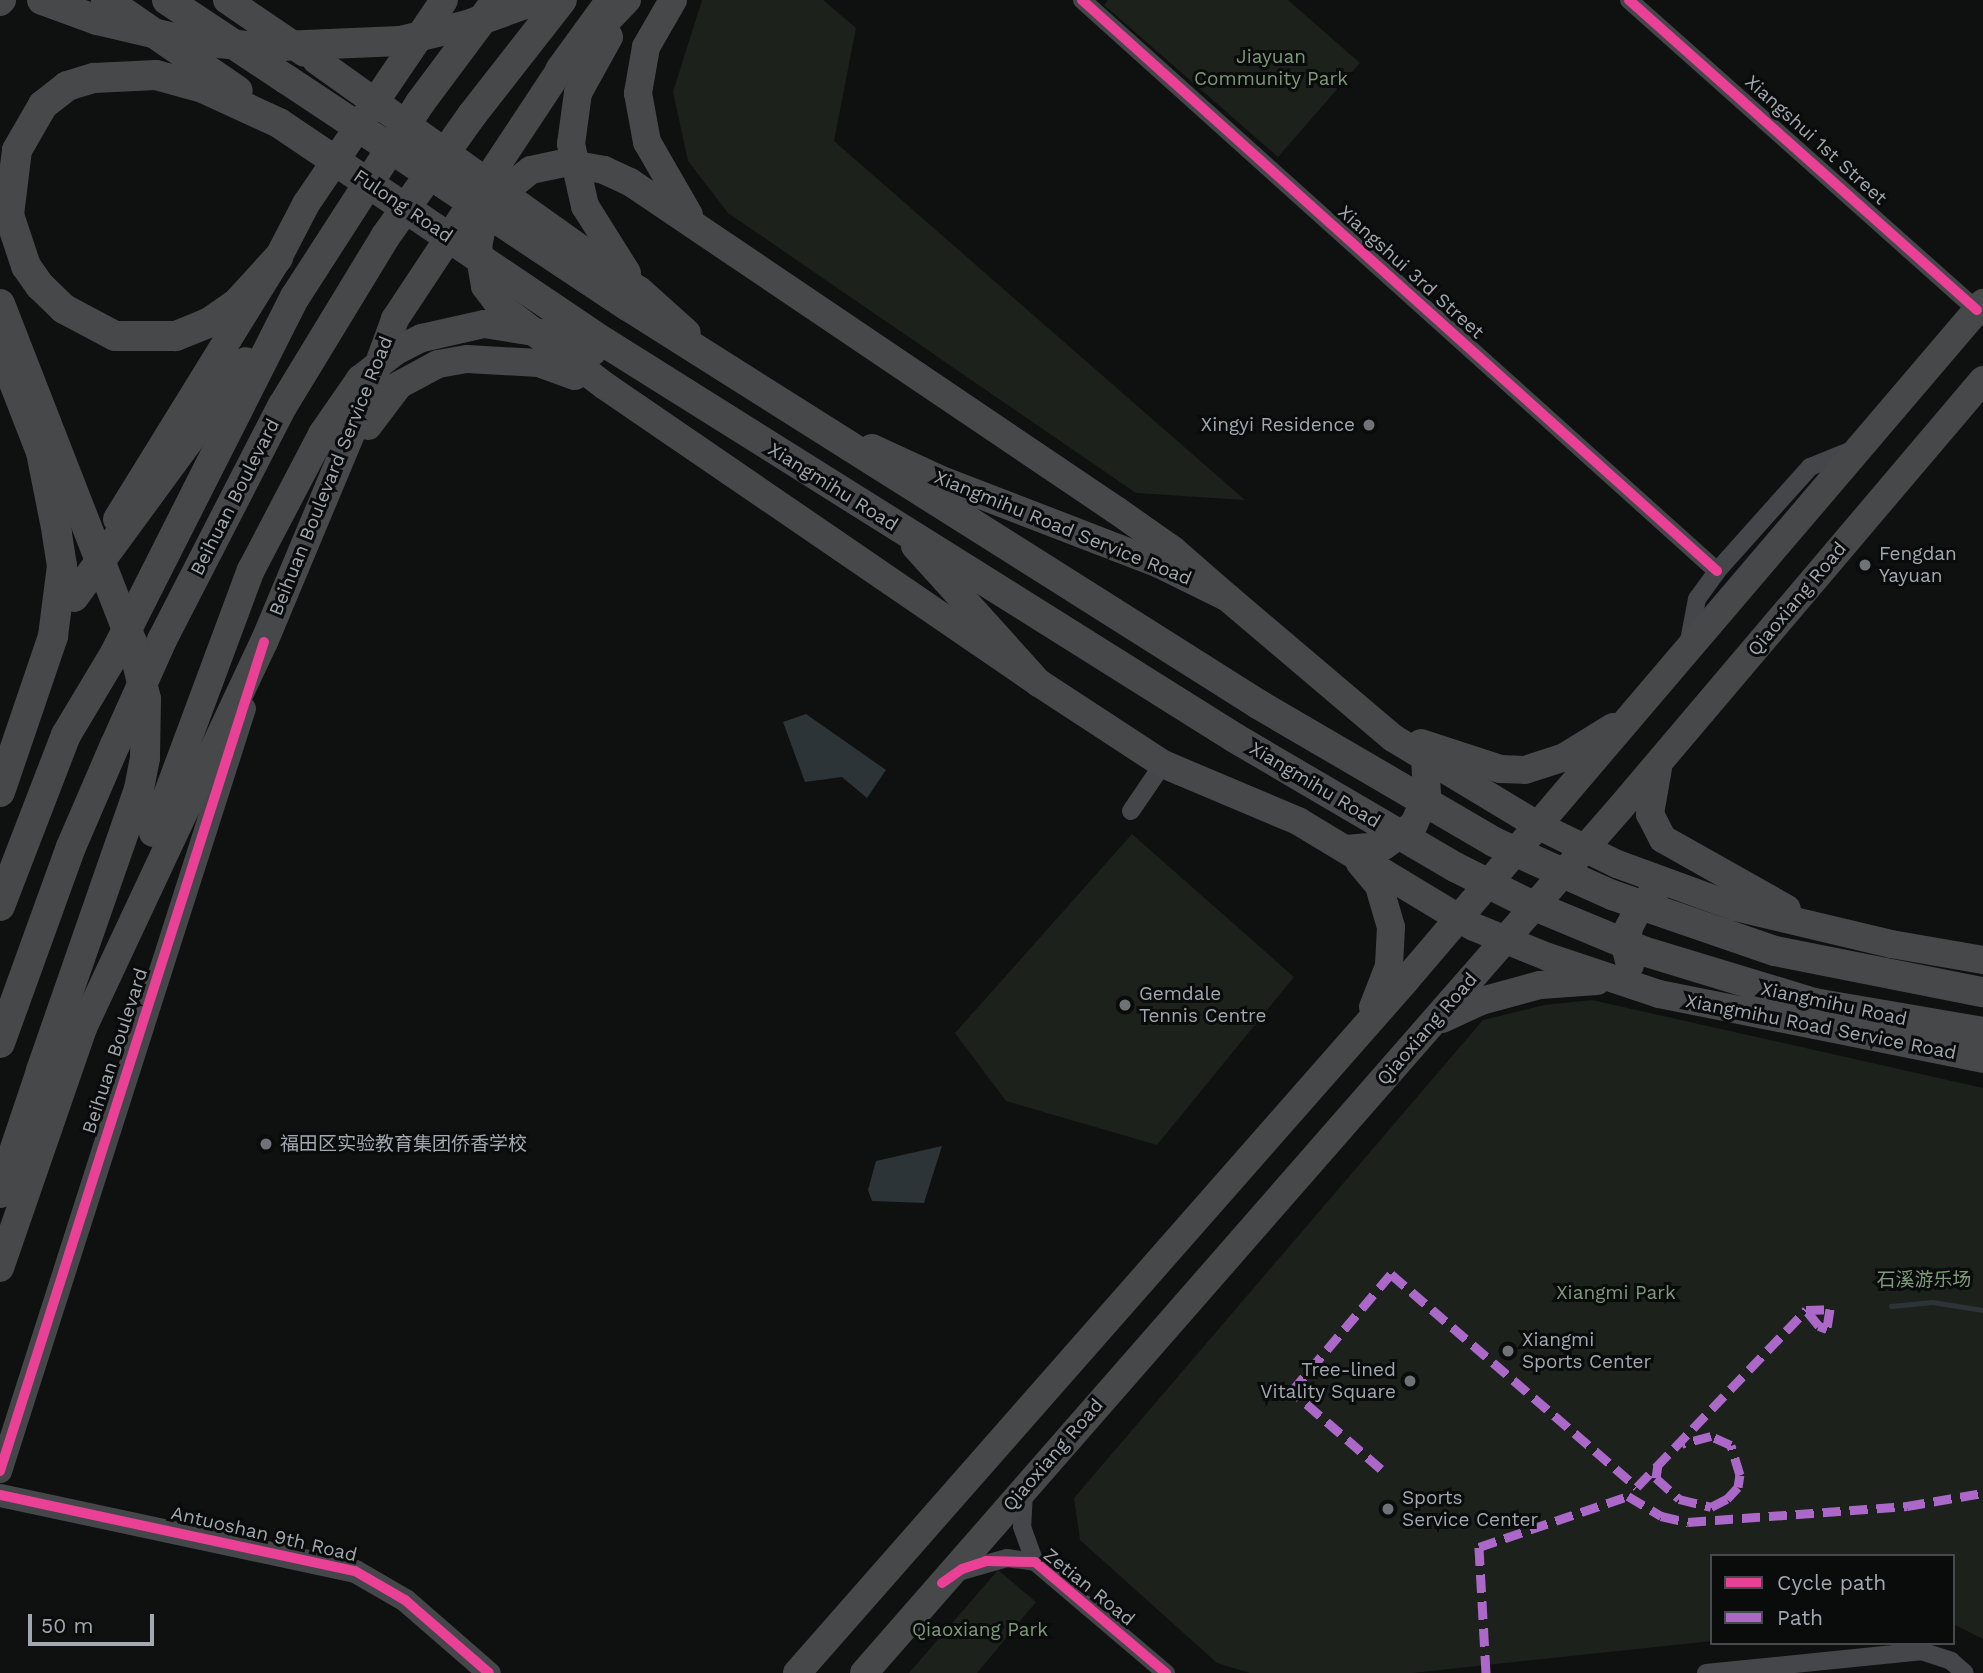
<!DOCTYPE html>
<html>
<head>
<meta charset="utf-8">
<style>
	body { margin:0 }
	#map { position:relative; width:1983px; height:1673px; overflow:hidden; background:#0f1010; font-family:"Work Sans","Noto Sans SC",sans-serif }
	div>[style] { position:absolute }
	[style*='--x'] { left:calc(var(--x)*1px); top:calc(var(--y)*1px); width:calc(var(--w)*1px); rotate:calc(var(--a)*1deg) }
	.green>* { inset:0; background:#1c211c }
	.water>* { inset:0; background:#2c3437 }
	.stream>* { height:5px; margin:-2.5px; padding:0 2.5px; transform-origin:2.5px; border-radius:2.5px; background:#2c3437 }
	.minor>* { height:18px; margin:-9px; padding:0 9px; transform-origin:9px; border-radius:9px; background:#444649 }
	.tertiary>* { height:23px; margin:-11.5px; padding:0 11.5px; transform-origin:11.5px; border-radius:11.5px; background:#444649 }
	.primary>* { height:28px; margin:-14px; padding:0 14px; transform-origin:14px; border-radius:14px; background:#47484a }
	.trunk>* { height:30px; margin:-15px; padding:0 15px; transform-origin:15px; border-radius:15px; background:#47484a }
	.primary-bridge>* { height:28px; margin:-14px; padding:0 14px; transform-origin:14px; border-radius:14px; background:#47484a }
	.trunk-bridge>* { height:30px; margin:-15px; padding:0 15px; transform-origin:15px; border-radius:15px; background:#47484a }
	.quiet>* { height:9px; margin-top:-4.5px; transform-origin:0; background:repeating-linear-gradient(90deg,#ac68c9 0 18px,transparent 0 27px) }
	.cycleway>* { height:10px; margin:-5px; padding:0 5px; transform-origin:5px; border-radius:5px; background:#ea4096 }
	.dots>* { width:19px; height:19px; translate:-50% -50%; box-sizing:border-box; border:4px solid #0a0b0b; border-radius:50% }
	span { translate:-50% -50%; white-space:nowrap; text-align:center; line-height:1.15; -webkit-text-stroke:6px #0a0b0b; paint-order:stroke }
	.park-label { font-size:19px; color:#7e997b }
	.street-label { font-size:19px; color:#a2a8b0 }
	.poi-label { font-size:19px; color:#a2a8b0 }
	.right { translate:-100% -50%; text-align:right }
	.left { translate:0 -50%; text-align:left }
	.legend { position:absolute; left:1710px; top:1554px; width:245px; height:91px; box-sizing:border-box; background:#0a0b0b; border:2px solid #474a4d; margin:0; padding:9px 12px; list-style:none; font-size:21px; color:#a2a8b0 }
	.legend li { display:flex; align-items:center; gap:14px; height:35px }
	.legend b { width:35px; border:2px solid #474a4d }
	.scale { position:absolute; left:28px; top:1614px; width:126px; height:32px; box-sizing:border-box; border:4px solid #a2a8b0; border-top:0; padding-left:9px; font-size:21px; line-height:24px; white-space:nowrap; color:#a2a8b0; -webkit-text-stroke:5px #0a0b0b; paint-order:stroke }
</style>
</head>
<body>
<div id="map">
	<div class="green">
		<div style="clip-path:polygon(702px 0,823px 0,856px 28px,834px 141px,1245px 500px,1136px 493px,728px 213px,688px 161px,673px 92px)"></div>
		<div style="clip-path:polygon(1108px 0,1288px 0,1360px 63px,1278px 157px,1104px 5px)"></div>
		<div style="clip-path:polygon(1132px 834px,1294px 977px,1157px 1145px,1006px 1101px,955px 1033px)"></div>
		<div style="clip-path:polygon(1592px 1000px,1983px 1088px,1983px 1639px,1953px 1624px,1953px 1556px,1712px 1556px,1712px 1641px,1412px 1673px,1250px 1673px,1217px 1663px,1080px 1540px,1074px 1498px,1483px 1020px,1544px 1005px)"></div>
		<div style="clip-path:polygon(998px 1570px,1036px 1602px,977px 1673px,909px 1673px)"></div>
	</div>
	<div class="water">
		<div style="clip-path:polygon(806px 714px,886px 770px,867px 798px,842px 777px,805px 782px,783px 722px)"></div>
		<div style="clip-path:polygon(942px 1146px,924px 1203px,872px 1201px,868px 1190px,876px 1161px)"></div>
	</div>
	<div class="stream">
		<div style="--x:1891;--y:1306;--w:41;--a:-5.6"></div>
		<div style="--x:1932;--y:1302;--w:52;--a:8.9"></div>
	</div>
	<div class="minor">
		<div style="--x:1082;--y:0;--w:854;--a:41.96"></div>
		<div style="--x:1629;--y:0;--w:466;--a:41.7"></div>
		<div style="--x:1688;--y:646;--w:48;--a:-79.2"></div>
		<div style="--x:1697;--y:599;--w:34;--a:-54"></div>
		<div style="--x:1717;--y:571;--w:140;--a:-48.2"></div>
		<div style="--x:1810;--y:467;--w:51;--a:-22"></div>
		<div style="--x:1131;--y:811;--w:57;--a:-55.8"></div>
		<div style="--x:1024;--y:1492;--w:35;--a:93"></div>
		<div style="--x:1022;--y:1527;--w:37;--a:70"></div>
		<div style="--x:958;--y:1572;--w:51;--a:-15.9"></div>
		<div style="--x:1007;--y:1558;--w:28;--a:8"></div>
		<div style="--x:1035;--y:1562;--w:172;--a:40.3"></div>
		<div style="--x:1706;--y:1673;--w:216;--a:-5.8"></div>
		<div style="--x:1921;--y:1651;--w:32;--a:18"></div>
		<div style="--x:1951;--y:1661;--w:18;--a:41"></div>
	</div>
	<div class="tertiary">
		<div style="--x:0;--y:1471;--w:801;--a:-72.27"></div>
		<div style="--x:0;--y:1495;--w:363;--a:12.1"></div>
		<div style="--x:355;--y:1571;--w:58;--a:30.1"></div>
		<div style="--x:405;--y:1600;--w:111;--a:41"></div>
	</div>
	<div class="primary">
		<div style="--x:227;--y:0;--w:94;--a:34.2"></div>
		<div style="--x:673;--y:0;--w:54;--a:119.9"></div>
		<div style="--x:646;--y:47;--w:47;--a:99.9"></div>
		<div style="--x:638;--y:93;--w:50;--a:79.6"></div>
		<div style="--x:647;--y:142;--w:84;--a:60.1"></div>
		<div style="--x:0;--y:2;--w:3;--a:-45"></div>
		<div style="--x:571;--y:144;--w:51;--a:-82.2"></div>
		<div style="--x:578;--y:93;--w:64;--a:-61"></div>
		<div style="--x:639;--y:290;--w:64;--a:41.9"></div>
		<div style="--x:368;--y:426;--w:51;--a:-52.9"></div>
		<div style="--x:399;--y:385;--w:44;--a:-28.3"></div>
		<div style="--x:438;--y:364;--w:29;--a:-10"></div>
		<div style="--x:467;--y:359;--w:72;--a:3.2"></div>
		<div style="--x:539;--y:363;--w:38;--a:20"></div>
		<div style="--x:872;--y:448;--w:74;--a:24.8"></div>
		<div style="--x:939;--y:479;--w:236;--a:21.1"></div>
		<div style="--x:1159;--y:564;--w:77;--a:26.2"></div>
		<div style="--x:1228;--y:598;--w:216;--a:40.3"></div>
		<div style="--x:1393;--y:738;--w:170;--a:31.1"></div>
		<div style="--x:1539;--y:826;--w:87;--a:26"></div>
		<div style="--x:1617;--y:864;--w:126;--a:20"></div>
		<div style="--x:1735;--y:907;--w:160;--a:13.3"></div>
		<div style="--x:1891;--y:944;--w:93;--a:9.9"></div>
		<div style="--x:117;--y:519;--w:307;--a:-58.3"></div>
		<div style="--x:278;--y:258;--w:61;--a:-62.6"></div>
		<div style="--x:306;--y:204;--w:246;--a:-55.9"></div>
		<div style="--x:915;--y:546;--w:185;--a:47.9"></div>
		<div style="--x:1039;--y:683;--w:148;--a:33.2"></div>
		<div style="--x:1163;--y:764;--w:147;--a:22.9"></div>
		<div style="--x:1298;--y:821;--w:205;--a:31.1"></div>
		<div style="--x:1474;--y:927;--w:80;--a:22.1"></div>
		<div style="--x:1548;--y:957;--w:117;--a:18.4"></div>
		<div style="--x:1659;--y:994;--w:330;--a:11.3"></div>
		<div style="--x:1039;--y:683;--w:526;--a:-145.61"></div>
		<div style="--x:605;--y:386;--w:132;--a:-142.7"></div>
		<div style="--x:500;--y:306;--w:25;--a:-127"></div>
		<div style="--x:485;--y:286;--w:40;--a:-100"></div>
		<div style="--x:478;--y:247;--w:20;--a:-79"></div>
		<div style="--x:482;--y:227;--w:38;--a:-60"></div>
		<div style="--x:501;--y:194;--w:38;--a:-39"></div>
		<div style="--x:531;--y:170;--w:35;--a:-12"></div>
		<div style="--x:565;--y:163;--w:40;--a:10"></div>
		<div style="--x:604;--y:170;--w:29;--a:25"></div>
		<div style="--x:630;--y:182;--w:586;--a:34.02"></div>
		<div style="--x:1116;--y:510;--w:70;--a:35.1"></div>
		<div style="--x:1173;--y:550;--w:73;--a:41.1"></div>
		<div style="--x:1421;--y:743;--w:83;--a:18.2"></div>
		<div style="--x:1500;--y:769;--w:25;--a:2"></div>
		<div style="--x:1525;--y:770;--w:40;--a:-18"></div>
		<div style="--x:1563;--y:758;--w:59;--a:-31.8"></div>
		<div style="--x:1658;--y:768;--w:47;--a:99.9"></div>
		<div style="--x:1650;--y:814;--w:28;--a:63"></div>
		<div style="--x:1663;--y:839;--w:142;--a:29.4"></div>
		<div style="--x:1346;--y:849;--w:38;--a:-5"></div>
		<div style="--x:1384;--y:846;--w:37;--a:-36"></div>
		<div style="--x:1414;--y:824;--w:32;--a:-66"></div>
		<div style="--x:1427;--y:795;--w:36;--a:-93"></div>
		<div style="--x:1360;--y:863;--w:30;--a:50"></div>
		<div style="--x:1379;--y:886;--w:43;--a:73.7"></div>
		<div style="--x:1391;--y:927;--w:39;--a:93"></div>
		<div style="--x:1389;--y:966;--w:44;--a:111.3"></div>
		<div style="--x:1630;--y:965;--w:16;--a:-104"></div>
		<div style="--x:1626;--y:949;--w:22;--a:-82"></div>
		<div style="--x:1629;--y:927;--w:24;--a:-62"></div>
		<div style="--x:1640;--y:906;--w:23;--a:-45"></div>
		<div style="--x:1442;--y:1019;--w:43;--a:-24.8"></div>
		<div style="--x:1481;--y:1001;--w:61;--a:-15.2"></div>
		<div style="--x:1540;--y:985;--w:57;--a:-4"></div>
		<div style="--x:0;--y:1268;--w:254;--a:-70.9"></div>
		<div style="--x:83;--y:1028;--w:426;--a:-64.9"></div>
		<div style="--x:264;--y:642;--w:267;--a:-67.3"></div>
		<div style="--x:367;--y:396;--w:82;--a:-70"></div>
		<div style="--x:395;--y:319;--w:299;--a:-56.5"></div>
		<div style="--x:560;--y:70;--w:97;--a:-46.3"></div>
		<div style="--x:797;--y:1673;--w:923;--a:-48.69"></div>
		<div style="--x:1406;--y:980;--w:890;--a:-49.56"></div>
		<div style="--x:864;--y:1673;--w:1150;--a:-48.84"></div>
		<div style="--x:1621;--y:807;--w:560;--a:-49.71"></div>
	</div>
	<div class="trunk">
		<div style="--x:106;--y:0;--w:160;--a:34.6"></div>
		<div style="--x:167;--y:0;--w:143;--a:33.6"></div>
		<div style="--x:560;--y:70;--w:87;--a:-53.9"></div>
		<div style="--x:278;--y:258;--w:61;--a:132.3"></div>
		<div style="--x:237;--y:303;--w:35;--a:145"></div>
		<div style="--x:208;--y:323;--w:35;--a:158"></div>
		<div style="--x:176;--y:336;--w:61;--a:180"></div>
		<div style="--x:115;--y:336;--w:58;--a:-152.1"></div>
		<div style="--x:64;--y:309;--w:33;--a:-136"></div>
		<div style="--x:40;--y:286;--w:24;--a:-125"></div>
		<div style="--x:26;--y:266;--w:54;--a:-108.4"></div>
		<div style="--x:9;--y:215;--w:65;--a:-83"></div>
		<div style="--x:17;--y:150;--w:52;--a:-60"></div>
		<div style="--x:43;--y:105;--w:31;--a:-38"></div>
		<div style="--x:67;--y:86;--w:28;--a:-17"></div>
		<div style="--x:94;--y:78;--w:62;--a:-2.8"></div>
		<div style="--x:156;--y:75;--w:49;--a:15.5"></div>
		<div style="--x:203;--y:88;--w:84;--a:24.7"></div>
		<div style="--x:628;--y:306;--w:745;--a:32.28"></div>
		<div style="--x:604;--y:342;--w:745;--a:32.11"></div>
		<div style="--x:0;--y:347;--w:113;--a:68.7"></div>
		<div style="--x:41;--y:452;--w:83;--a:78.8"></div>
		<div style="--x:74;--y:597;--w:291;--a:-53.8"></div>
		<div style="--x:0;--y:906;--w:183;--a:-68.9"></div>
		<div style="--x:66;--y:735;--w:96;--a:-59.1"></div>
		<div style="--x:115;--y:653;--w:399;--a:-63.2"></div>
		<div style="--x:295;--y:297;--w:231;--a:-57.2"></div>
		<div style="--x:420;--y:103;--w:117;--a:-53.3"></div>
		<div style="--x:0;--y:1043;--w:208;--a:-70.1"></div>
		<div style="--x:71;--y:847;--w:111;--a:-66.7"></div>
		<div style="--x:115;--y:745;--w:115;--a:-65.9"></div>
		<div style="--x:162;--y:640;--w:264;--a:-62.8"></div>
		<div style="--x:283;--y:405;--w:197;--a:-58.7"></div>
		<div style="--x:385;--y:237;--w:150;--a:-54.5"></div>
		<div style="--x:472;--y:115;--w:146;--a:-52"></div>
		<div style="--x:0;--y:1193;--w:129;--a:-71.4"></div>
	</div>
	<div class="primary-bridge">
		<div style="--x:316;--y:60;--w:397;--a:35.5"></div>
		<div style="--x:571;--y:144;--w:64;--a:77.3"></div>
		<div style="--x:585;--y:206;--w:79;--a:57.9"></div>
		<div style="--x:153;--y:833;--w:281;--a:-69.6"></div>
		<div style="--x:251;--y:570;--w:153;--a:-62.4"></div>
		<div style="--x:322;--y:434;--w:67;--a:-55.4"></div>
		<div style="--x:360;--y:379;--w:46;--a:-37.9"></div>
		<div style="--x:396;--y:351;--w:29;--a:-27"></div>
		<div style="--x:422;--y:338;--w:64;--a:-12.7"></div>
		<div style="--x:484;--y:324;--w:65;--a:8.9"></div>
		<div style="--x:548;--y:334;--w:48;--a:21.8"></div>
	</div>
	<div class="trunk-bridge">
		<div style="--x:42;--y:0;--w:59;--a:20"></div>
		<div style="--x:97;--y:20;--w:83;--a:13.2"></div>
		<div style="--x:178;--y:39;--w:80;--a:5.7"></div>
		<div style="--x:258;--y:47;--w:142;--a:-2.4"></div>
		<div style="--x:400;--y:41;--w:69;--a:-13.4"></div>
		<div style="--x:467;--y:25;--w:73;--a:-19.9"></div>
		<div style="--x:286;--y:79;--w:410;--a:33.6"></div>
		<div style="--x:279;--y:123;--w:392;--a:34"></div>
		<div style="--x:0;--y:304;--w:363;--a:68.7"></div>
		<div style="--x:132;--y:642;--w:59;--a:76.2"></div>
		<div style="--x:146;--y:699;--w:59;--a:91"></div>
		<div style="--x:145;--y:758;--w:32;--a:101"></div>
		<div style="--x:139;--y:789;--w:299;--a:109.2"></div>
		<div style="--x:1258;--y:704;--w:273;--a:30.3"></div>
		<div style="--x:1494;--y:842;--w:129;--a:24.2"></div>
		<div style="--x:1612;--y:895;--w:172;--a:19"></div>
		<div style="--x:1775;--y:951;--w:212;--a:11.2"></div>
		<div style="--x:1235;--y:738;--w:255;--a:30.4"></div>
		<div style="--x:1455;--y:867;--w:78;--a:26.6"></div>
		<div style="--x:1525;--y:902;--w:128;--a:22.6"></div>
		<div style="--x:1643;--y:951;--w:179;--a:16.9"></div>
		<div style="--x:1814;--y:1003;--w:171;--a:9.7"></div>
		<div style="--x:0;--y:792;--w:165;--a:-71.2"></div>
		<div style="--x:53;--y:636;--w:71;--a:-82.7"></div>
		<div style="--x:62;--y:566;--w:33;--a:-99"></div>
	</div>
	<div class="quiet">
		<div style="--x:1658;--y:1464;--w:14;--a:98"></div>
		<div style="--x:1656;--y:1478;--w:31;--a:42"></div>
		<div style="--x:1679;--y:1499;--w:33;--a:14"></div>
		<div style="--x:1711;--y:1507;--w:18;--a:-27"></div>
		<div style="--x:1727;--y:1499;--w:16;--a:-47"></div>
		<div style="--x:1738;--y:1487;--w:12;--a:-81"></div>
		<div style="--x:1740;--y:1475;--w:31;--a:-107"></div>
		<div style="--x:1731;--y:1445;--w:22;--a:-156"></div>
		<div style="--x:1711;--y:1436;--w:30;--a:165"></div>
		<div style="--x:1381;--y:1469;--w:118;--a:-138.8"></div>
		<div style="--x:1292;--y:1391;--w:153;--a:-49.8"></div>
		<div style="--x:1391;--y:1274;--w:325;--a:40.9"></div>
		<div style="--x:1637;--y:1487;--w:245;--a:-46.3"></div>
		<div style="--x:1806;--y:1310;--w:24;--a:-2"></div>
		<div style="--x:1830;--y:1309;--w:20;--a:99"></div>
		<div style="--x:1827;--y:1329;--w:9;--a:-159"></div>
		<div style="--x:1819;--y:1326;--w:21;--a:-129"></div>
		<div style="--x:1486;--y:1673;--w:126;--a:-93.2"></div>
		<div style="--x:1479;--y:1547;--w:157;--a:-18.9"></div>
		<div style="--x:1628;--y:1496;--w:39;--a:31"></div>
		<div style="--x:1661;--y:1516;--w:28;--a:13"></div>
		<div style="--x:1688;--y:1522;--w:220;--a:-4.2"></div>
		<div style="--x:1907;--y:1506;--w:77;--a:-9.7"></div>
	</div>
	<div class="cycleway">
		<div style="--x:1082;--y:0;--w:854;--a:41.96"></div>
		<div style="--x:1629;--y:0;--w:466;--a:41.7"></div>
		<div style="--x:0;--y:1471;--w:870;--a:-72.34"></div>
		<div style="--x:0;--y:1495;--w:363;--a:12.1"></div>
		<div style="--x:355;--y:1571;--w:58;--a:30.1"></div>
		<div style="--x:405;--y:1600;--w:111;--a:41"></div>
		<div style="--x:942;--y:1583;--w:24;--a:-35"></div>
		<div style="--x:962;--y:1569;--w:25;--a:-18"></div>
		<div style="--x:986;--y:1561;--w:49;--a:1.2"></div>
		<div style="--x:1035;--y:1562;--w:172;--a:40.3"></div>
	</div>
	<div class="dots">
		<div style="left:1369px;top:425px;background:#6f7378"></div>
		<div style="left:1865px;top:565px;background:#6f7378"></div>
		<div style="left:1125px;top:1005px;background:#6f7378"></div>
		<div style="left:266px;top:1144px;background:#6f7378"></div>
		<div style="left:1508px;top:1351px;background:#6f7378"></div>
		<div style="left:1410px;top:1381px;background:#6f7378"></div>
		<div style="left:1388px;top:1509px;background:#6f7378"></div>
	</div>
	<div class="park-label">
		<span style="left:1271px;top:68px">Jiayuan<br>Community Park</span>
		<span style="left:1924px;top:1280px">石溪游乐场</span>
		<span style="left:1616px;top:1293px">Xiangmi Park</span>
		<span style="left:980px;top:1630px">Qiaoxiang Park</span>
	</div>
	<div class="street-label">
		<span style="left:1816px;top:140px;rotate:42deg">Xiangshui 1st Street</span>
		<span style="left:403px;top:206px;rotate:34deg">Fulong Road</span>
		<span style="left:1411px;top:272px;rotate:42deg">Xiangshui 3rd Street</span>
		<span style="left:331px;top:476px;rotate:-68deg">Beihuan Boulevard Service Road</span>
		<span style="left:833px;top:487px;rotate:32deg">Xiangmihu Road</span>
		<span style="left:235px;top:497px;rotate:-63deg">Beihuan Boulevard</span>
		<span style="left:1063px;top:528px;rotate:22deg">Xiangmihu Road Service Road</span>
		<span style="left:1797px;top:599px;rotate:-50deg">Qiaoxiang Road</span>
		<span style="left:1315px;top:785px;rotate:31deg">Xiangmihu Road</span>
		<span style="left:1834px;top:1004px;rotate:12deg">Xiangmihu Road</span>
		<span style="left:1821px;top:1027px;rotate:11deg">Xiangmihu Road Service Road</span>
		<span style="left:1427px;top:1029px;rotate:-49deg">Qiaoxiang Road</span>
		<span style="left:115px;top:1051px;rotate:-72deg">Beihuan Boulevard</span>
		<span style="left:1053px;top:1455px;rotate:-49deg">Qiaoxiang Road</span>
		<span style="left:264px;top:1534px;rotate:13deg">Antuoshan 9th Road</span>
		<span style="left:1089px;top:1587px;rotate:39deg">Zetian Road</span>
	</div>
	<div class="poi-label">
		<span class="right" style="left:1355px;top:425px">Xingyi Residence</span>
		<span class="left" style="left:1879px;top:565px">Fengdan<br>Yayuan</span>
		<span class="left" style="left:1139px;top:1005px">Gemdale<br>Tennis Centre</span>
		<span class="left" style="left:280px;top:1144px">福田区实验教育集团侨香学校</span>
		<span class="left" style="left:1522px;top:1351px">Xiangmi<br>Sports Center</span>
		<span class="right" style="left:1396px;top:1381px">Tree-lined<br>Vitality Square</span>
		<span class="left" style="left:1402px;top:1509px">Sports<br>Service Center</span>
	</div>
	<ul class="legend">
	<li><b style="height:9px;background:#ea4096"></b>Cycle path</li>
	<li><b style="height:9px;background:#ac68c9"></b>Path</li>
	</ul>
	<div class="scale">50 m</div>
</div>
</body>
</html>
